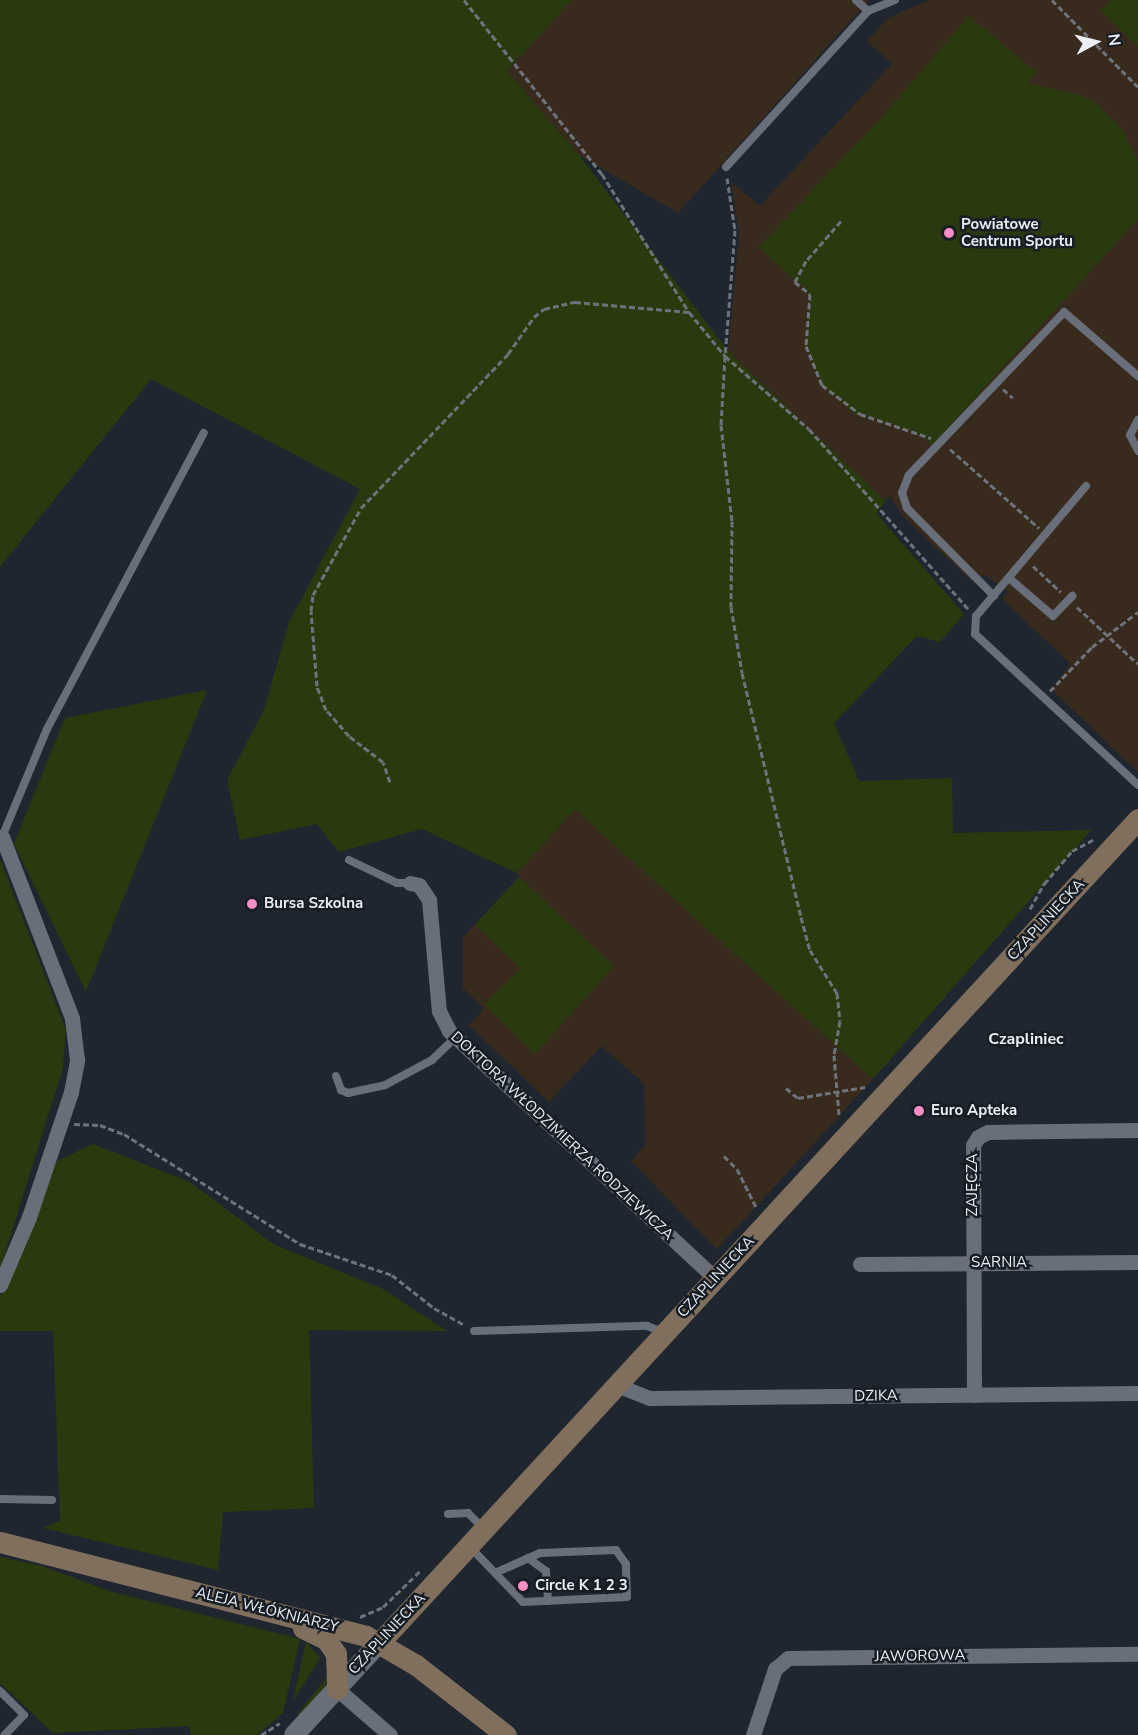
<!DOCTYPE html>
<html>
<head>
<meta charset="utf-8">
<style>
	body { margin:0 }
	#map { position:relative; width:1138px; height:1735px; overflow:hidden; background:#20262f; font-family:"Nunito Sans",sans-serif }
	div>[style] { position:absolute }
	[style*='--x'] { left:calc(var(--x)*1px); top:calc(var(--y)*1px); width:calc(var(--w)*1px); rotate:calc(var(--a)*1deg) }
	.education>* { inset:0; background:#382a1d }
	.green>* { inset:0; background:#293a0e }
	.path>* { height:3px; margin-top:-1.5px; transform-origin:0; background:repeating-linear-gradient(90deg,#6e737b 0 6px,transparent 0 9px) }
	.service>* { height:8px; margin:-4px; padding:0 4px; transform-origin:4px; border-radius:4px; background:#686f7a }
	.minor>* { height:15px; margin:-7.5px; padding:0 7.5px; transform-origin:7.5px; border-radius:7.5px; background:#686f7a }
	.tertiary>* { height:20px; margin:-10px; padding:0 10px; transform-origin:10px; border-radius:10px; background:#686f7a }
	.secondary>* { height:21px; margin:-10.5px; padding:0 10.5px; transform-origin:10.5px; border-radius:10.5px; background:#806f5c }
	.dots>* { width:16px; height:16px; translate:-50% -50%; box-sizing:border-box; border:3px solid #171d25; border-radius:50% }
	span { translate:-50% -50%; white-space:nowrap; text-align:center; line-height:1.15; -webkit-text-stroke:5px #171d25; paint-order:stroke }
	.poi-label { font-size:15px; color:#ebeff5; font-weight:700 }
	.left { translate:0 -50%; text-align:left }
	.street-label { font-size:15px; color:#ebeff5 }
	.neighbourhood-label { font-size:16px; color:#ebeff5; font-weight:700 }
	.north { position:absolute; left:1066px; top:12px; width:60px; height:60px; -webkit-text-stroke:4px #171d25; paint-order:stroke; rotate:83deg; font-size:16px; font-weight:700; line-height:24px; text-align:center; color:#ebeff5 }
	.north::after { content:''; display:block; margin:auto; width:21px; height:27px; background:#ebeff5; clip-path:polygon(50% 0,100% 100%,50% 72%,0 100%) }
</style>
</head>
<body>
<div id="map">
	<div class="education">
		<div style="clip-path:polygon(572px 0,869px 0,678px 213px,579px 155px,507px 71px)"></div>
		<div style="clip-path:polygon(930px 0,1138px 0,1138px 772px,1051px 689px,1071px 664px,1002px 599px,1008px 592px,984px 574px,975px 584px,903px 516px,890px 496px,884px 500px,728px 351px,739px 234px,731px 182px,760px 206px,892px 64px,867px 41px,888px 18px)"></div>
		<div style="clip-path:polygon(575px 808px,873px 1079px,717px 1249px,631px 1161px,646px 1144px,644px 1084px,602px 1046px,549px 1102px,469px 1025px,484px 1009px,463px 988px,463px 937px,519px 877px,517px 873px)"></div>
	</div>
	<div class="green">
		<div style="clip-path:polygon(0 0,572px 0,507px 71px,579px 155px,728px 351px,884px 500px,890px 496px,876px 513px,964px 614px,940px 642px,917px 636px,834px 723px,859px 781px,952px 778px,953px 833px,1091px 830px,873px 1079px,575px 809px,517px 873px,422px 829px,339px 852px,317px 824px,240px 840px,227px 780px,264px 710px,289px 622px,360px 489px,151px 379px,0 567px)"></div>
		<div style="clip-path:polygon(1110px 0,1138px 0,1138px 47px,1101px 10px)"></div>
		<div style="clip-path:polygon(969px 16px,1036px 72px,1027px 83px,1080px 95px,1096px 103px,1122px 129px,1138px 162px,1138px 219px,932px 445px,918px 433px,860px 413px,856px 415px,822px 385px,806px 346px,810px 294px,759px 247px,881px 118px)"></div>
		<div style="clip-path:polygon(207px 690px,86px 992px,14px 844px,65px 718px)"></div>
		<div style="clip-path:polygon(0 859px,66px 1030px,63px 1068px,0 1269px)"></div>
		<div style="clip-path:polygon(519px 877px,614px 966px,535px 1054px,484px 1004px,521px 969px,475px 925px)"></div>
		<div style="clip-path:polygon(93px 1144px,190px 1182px,273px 1244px,383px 1289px,447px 1331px,309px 1330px,314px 1508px,223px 1512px,218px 1570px,43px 1528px,60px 1521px,53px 1331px,0 1331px,0 1296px,57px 1161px)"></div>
		<div style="clip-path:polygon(0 1557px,42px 1566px,112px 1592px,300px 1639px,283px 1713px,257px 1735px,191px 1735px,189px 1726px,53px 1733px,0 1683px)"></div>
		<div style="clip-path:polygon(306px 1641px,320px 1658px,293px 1701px)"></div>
		<div style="clip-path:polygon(331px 1672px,323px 1691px,300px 1717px,297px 1715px)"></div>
	</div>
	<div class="path">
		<div style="--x:464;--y:0;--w:222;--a:51.6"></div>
		<div style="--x:602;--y:174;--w:163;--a:57.8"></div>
		<div style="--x:689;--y:312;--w:57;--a:50.7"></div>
		<div style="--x:725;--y:356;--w:69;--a:93.3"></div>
		<div style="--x:721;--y:425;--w:97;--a:83.5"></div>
		<div style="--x:732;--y:521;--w:86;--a:90.7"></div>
		<div style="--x:731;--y:607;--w:67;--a:80.5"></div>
		<div style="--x:742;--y:673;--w:251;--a:76.4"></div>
		<div style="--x:801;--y:917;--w:34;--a:75"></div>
		<div style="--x:810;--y:950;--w:51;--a:57.9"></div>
		<div style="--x:837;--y:993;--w:28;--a:84"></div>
		<div style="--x:840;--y:1021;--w:35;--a:100"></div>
		<div style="--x:834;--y:1055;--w:60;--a:85.2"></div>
		<div style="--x:1052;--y:0;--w:122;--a:45.3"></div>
		<div style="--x:727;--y:178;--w:53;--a:81.3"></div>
		<div style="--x:735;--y:230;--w:126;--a:94.5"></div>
		<div style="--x:725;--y:356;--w:111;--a:41"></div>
		<div style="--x:809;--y:429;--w:240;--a:48.5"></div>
		<div style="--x:841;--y:221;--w:53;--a:131.2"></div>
		<div style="--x:806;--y:261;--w:24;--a:118"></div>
		<div style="--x:795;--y:282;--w:19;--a:39"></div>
		<div style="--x:810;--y:294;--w:52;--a:94.4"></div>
		<div style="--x:806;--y:346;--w:42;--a:67.7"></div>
		<div style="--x:822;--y:385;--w:48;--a:37.3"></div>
		<div style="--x:860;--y:414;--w:75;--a:18.7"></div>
		<div style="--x:1003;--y:389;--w:13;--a:42"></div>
		<div style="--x:950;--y:449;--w:119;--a:41.6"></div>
		<div style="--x:1033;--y:566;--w:38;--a:43"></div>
		<div style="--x:1077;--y:607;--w:83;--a:43.1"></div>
		<div style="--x:1050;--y:691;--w:61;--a:-46.3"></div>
		<div style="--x:1092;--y:647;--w:58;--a:-37.3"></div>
		<div style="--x:390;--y:782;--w:21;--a:-109"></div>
		<div style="--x:383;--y:762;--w:43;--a:-142.6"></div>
		<div style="--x:349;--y:736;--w:35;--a:-131"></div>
		<div style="--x:326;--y:710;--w:26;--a:-111"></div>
		<div style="--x:317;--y:686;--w:75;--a:-94.6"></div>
		<div style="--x:311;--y:611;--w:16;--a:-83"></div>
		<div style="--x:313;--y:595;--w:99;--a:-61.1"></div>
		<div style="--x:361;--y:508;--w:213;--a:-46.3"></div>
		<div style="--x:508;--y:354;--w:45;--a:-54.9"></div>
		<div style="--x:534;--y:317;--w:13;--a:-39"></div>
		<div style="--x:544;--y:309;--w:32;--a:-13"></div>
		<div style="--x:575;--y:302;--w:114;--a:5"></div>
		<div style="--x:1030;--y:909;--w:29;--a:-61"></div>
		<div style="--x:1044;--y:884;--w:43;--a:-49.7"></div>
		<div style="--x:1072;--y:851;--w:24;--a:-28"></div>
		<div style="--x:786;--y:1088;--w:16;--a:40"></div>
		<div style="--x:798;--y:1098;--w:68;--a:-9.3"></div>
		<div style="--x:74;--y:1124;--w:26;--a:2"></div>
		<div style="--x:100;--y:1125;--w:26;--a:21"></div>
		<div style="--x:124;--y:1134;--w:208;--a:32"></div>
		<div style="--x:300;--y:1244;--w:97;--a:18.6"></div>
		<div style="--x:392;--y:1275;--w:53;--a:38.2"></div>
		<div style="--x:434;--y:1308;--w:35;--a:29"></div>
		<div style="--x:724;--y:1156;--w:18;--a:45"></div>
		<div style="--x:737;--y:1169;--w:42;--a:63.4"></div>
		<div style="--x:360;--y:1617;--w:25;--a:-23"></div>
		<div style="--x:383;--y:1607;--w:52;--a:-44.2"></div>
		<div style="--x:261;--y:1735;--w:22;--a:-32"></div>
	</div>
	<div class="service">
		<div style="--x:856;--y:0;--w:16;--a:43"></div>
		<div style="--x:726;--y:167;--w:211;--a:-47.7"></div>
		<div style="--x:868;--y:11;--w:29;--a:-22"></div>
		<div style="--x:1138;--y:420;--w:17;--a:118"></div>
		<div style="--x:1130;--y:435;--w:18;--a:63"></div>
		<div style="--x:1086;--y:486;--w:170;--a:130.2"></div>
		<div style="--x:976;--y:616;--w:18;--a:93"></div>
		<div style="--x:975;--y:634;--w:222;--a:42.8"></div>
		<div style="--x:1009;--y:578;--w:58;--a:40.8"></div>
		<div style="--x:1053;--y:616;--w:28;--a:-46"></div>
		<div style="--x:994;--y:596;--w:124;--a:-134.7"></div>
		<div style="--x:907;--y:508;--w:16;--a:-108"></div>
		<div style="--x:902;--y:493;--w:19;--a:-69"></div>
		<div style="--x:909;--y:475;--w:225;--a:-46.4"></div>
		<div style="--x:1064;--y:312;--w:98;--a:40.9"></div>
		<div style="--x:2;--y:837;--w:117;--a:-67.4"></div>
		<div style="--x:47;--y:729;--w:335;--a:-62.1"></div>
		<div style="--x:349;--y:860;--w:53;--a:25.6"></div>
		<div style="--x:397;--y:883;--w:13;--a:0"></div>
		<div style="--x:336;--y:1076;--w:15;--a:70"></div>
		<div style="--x:341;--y:1090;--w:8;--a:23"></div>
		<div style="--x:348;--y:1093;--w:38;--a:-12"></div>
		<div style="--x:385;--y:1085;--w:53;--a:-28"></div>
		<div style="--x:432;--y:1060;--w:32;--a:-44"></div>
		<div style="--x:474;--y:1331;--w:173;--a:-1.7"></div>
		<div style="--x:647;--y:1326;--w:17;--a:21"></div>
		<div style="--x:0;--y:1499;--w:52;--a:1.1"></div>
		<div style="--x:448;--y:1514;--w:20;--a:-3"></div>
		<div style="--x:468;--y:1513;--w:20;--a:45"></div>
		<div style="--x:470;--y:1547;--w:76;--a:46.1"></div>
		<div style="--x:523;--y:1602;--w:104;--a:-2.8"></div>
		<div style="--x:627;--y:1597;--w:33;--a:-92"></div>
		<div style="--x:626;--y:1564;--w:17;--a:-126"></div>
		<div style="--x:616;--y:1550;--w:76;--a:177.7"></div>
		<div style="--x:540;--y:1553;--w:49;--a:156"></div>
		<div style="--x:528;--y:1558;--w:22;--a:36"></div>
		<div style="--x:546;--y:1571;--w:30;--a:86"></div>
		<div style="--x:0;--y:1691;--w:34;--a:45"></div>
		<div style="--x:24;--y:1715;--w:28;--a:134"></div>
	</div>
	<div class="minor">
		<div style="--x:410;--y:883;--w:9;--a:13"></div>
		<div style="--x:419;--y:885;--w:18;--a:56"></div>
		<div style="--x:429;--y:900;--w:111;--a:84.9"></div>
		<div style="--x:439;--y:1011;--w:22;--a:63"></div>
		<div style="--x:449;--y:1031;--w:363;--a:42.9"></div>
		<div style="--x:860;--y:1264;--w:278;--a:-0.4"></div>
		<div style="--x:0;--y:1285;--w:74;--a:-66.9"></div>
		<div style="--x:29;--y:1217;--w:132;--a:-71.4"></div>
		<div style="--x:71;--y:1092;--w:33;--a:-79"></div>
		<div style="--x:77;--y:1060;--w:42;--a:-96.8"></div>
		<div style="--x:72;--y:1018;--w:194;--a:-111.1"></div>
		<div style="--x:617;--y:1385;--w:35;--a:22"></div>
		<div style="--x:650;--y:1398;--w:488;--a:-0.6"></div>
		<div style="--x:974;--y:1395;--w:250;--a:-90.2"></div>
		<div style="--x:973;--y:1145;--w:9;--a:-58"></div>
		<div style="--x:978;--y:1137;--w:11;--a:-27"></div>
		<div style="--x:988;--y:1132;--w:150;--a:-0.8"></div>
		<div style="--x:337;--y:1689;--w:70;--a:41"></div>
		<div style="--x:753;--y:1735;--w:70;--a:-71.6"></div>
		<div style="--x:775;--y:1669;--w:17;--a:-40"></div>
		<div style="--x:788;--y:1658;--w:350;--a:-0.7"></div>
	</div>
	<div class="tertiary">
		<div style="--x:294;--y:1735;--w:127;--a:-47.2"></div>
	</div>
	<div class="secondary">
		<div style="--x:0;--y:1542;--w:378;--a:14.4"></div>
		<div style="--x:366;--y:1636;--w:58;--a:30.1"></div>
		<div style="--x:416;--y:1665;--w:114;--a:37.9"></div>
		<div style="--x:303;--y:1628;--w:25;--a:26"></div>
		<div style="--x:326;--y:1639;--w:18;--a:56"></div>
		<div style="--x:336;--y:1654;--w:35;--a:88"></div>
		<div style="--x:380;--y:1642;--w:1119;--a:-47.35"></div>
	</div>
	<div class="dots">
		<div style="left:949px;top:233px;background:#f98fc8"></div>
		<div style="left:252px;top:904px;background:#f98fc8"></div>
		<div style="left:919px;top:1111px;background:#f98fc8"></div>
		<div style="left:523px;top:1586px;background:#f98fc8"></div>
	</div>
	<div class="poi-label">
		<span class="left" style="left:961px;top:233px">Powiatowe<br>Centrum Sportu</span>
		<span class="left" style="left:264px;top:904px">Bursa Szkolna</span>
		<span class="left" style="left:931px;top:1111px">Euro Apteka</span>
		<span class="left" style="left:535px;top:1586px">Circle K 1 2 3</span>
	</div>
	<div class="street-label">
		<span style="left:1046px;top:920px;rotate:-47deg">CZAPLINIECKA</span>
		<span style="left:562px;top:1136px;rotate:43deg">DOKTORA WŁODZIMIERZA RODZIEWICZA</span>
		<span style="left:973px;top:1185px;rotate:-90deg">ZAJĘCZA</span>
		<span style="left:999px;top:1263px">SARNIA</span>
		<span style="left:716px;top:1277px;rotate:-47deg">CZAPLINIECKA</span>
		<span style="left:876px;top:1396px;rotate:-1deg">DZIKA</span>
		<span style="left:267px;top:1610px;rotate:14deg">ALEJA WŁÓKNIARZY</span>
		<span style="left:387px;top:1634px;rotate:-47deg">CZAPLINIECKA</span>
		<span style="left:920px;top:1656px;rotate:-1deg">JAWOROWA</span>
	</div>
	<div class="neighbourhood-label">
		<span style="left:1026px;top:1039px">Czapliniec</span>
	</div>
	<div class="north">N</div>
</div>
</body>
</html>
